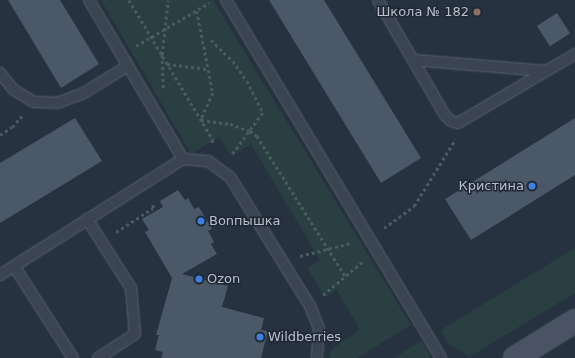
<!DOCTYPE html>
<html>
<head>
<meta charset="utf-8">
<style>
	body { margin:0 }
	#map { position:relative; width:575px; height:358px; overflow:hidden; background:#273241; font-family:"DejaVu Sans",sans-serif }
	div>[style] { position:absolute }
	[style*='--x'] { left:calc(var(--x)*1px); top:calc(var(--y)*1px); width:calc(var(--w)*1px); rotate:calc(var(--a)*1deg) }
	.green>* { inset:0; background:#293f42 }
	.building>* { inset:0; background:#4b5867; transform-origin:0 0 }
	.path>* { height:2.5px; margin-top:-1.25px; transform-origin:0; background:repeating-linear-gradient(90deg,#475c5f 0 3px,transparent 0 6px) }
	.roads { filter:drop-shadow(0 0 1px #59626e) drop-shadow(0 0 1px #59626e) }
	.service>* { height:10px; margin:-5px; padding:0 5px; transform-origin:5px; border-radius:5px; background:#3b4451 }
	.secondary>* { height:22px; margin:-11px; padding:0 11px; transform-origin:11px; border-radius:11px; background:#495364 }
	.dots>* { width:11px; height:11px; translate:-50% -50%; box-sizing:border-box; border:2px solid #202936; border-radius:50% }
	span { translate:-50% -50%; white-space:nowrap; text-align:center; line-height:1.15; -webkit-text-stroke:3px #202936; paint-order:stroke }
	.poi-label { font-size:13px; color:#b8bfcb }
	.right { translate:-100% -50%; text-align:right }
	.left { translate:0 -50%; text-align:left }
</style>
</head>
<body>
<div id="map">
	<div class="green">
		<div style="clip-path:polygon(101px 0,213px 0,411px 325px,357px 358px,330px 358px,331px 351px,340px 343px,360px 330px,337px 290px,325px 297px,307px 268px,320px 260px,251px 144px,231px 156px,219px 137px,191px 154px)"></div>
		<div style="clip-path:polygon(575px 248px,575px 293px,469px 357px,448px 343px,441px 330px)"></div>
		<div style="clip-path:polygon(422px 340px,431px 358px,394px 358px)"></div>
	</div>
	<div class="building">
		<div style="clip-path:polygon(8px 0,60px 0,99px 64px,61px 88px)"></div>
		<div style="clip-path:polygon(269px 0,324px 0,421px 158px,381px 183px)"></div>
		<div style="left:557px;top:13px;width:24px;height:24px;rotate:57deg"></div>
		<div style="clip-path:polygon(75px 118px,102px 161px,0 223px,0 163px)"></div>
		<div style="clip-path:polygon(575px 118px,575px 175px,471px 240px,445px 199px)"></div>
		<div style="clip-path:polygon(178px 190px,185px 200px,188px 198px,194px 209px,199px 207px,212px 229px,208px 231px,214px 242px,211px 244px,217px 254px,182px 274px,228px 286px,222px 307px,264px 318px,261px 330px,268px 331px,261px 358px,161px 358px,163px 352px,155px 350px,159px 335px,156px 335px,172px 278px,145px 232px,149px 230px,142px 219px,163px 207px,160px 201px)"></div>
	</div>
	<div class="path">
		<div style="--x:129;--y:0;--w:163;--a:59"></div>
		<div style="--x:213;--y:140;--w:4;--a:104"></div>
		<div style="--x:197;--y:11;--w:84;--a:79"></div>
		<div style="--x:213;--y:93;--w:30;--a:114"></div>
		<div style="--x:201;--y:120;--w:29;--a:8"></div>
		<div style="--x:230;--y:124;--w:21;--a:19"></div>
		<div style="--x:250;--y:131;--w:9;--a:36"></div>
		<div style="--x:257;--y:136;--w:165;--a:57.8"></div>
		<div style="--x:211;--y:40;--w:30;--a:44"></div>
		<div style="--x:233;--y:61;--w:24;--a:55"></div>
		<div style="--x:247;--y:81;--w:36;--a:63"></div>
		<div style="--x:263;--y:113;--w:52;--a:126.4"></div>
		<div style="--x:136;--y:46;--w:85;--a:-30.5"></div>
		<div style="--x:167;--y:64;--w:41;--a:7"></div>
		<div style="--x:163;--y:88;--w:33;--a:-92"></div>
		<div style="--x:162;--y:55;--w:55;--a:-83.8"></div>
		<div style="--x:0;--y:135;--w:14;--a:-34"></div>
		<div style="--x:12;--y:127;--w:15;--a:-48"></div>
		<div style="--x:384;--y:228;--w:37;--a:-36"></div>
		<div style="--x:414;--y:206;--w:78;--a:-58.2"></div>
		<div style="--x:116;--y:232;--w:44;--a:-33"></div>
		<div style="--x:153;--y:208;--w:6;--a:-99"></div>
		<div style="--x:300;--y:256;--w:53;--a:-14.3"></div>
		<div style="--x:323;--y:295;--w:51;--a:-40.2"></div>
	</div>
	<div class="roads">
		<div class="service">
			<div style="--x:89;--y:0;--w:185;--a:59.4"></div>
			<div style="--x:226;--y:0;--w:418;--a:59"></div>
			<div style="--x:378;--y:0;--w:133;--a:59.8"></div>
			<div style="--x:445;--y:115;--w:8;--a:45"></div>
			<div style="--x:451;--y:121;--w:7;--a:16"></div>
			<div style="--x:458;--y:123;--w:136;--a:-30.5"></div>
			<div style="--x:414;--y:60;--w:132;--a:4.8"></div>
			<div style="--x:0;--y:73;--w:22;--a:51"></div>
			<div style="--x:14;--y:90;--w:23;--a:31"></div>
			<div style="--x:34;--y:102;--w:23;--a:2"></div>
			<div style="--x:57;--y:103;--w:27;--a:-20"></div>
			<div style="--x:82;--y:94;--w:52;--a:-31.5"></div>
			<div style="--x:87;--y:219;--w:82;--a:57.5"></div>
			<div style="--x:131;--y:288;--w:46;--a:85"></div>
			<div style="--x:135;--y:334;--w:44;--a:147"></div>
			<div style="--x:14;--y:266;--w:109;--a:57.3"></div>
			<div style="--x:0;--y:275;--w:217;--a:-32.4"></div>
			<div style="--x:183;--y:159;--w:25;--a:5"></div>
			<div style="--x:208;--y:161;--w:27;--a:36"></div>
			<div style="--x:230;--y:177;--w:152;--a:58.2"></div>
			<div style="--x:310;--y:306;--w:24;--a:68"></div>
			<div style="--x:319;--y:328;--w:30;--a:94"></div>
		</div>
		<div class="secondary">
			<div style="--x:515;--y:358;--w:70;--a:-31.7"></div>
		</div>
	</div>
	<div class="dots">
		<div style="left:477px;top:12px;background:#8d6e63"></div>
		<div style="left:532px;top:186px;background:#3f7fe0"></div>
		<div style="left:201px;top:221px;background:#3f7fe0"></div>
		<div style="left:199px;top:279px;background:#3f7fe0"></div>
		<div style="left:260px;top:337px;background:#3f7fe0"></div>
	</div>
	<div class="poi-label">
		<span class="right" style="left:469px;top:12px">Школа № 182</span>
		<span class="right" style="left:524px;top:186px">Кристина</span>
		<span class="left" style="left:209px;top:221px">Bonпышка</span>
		<span class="left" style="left:207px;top:279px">Ozon</span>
		<span class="left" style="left:268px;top:337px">Wildberries</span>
	</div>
</div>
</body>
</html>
